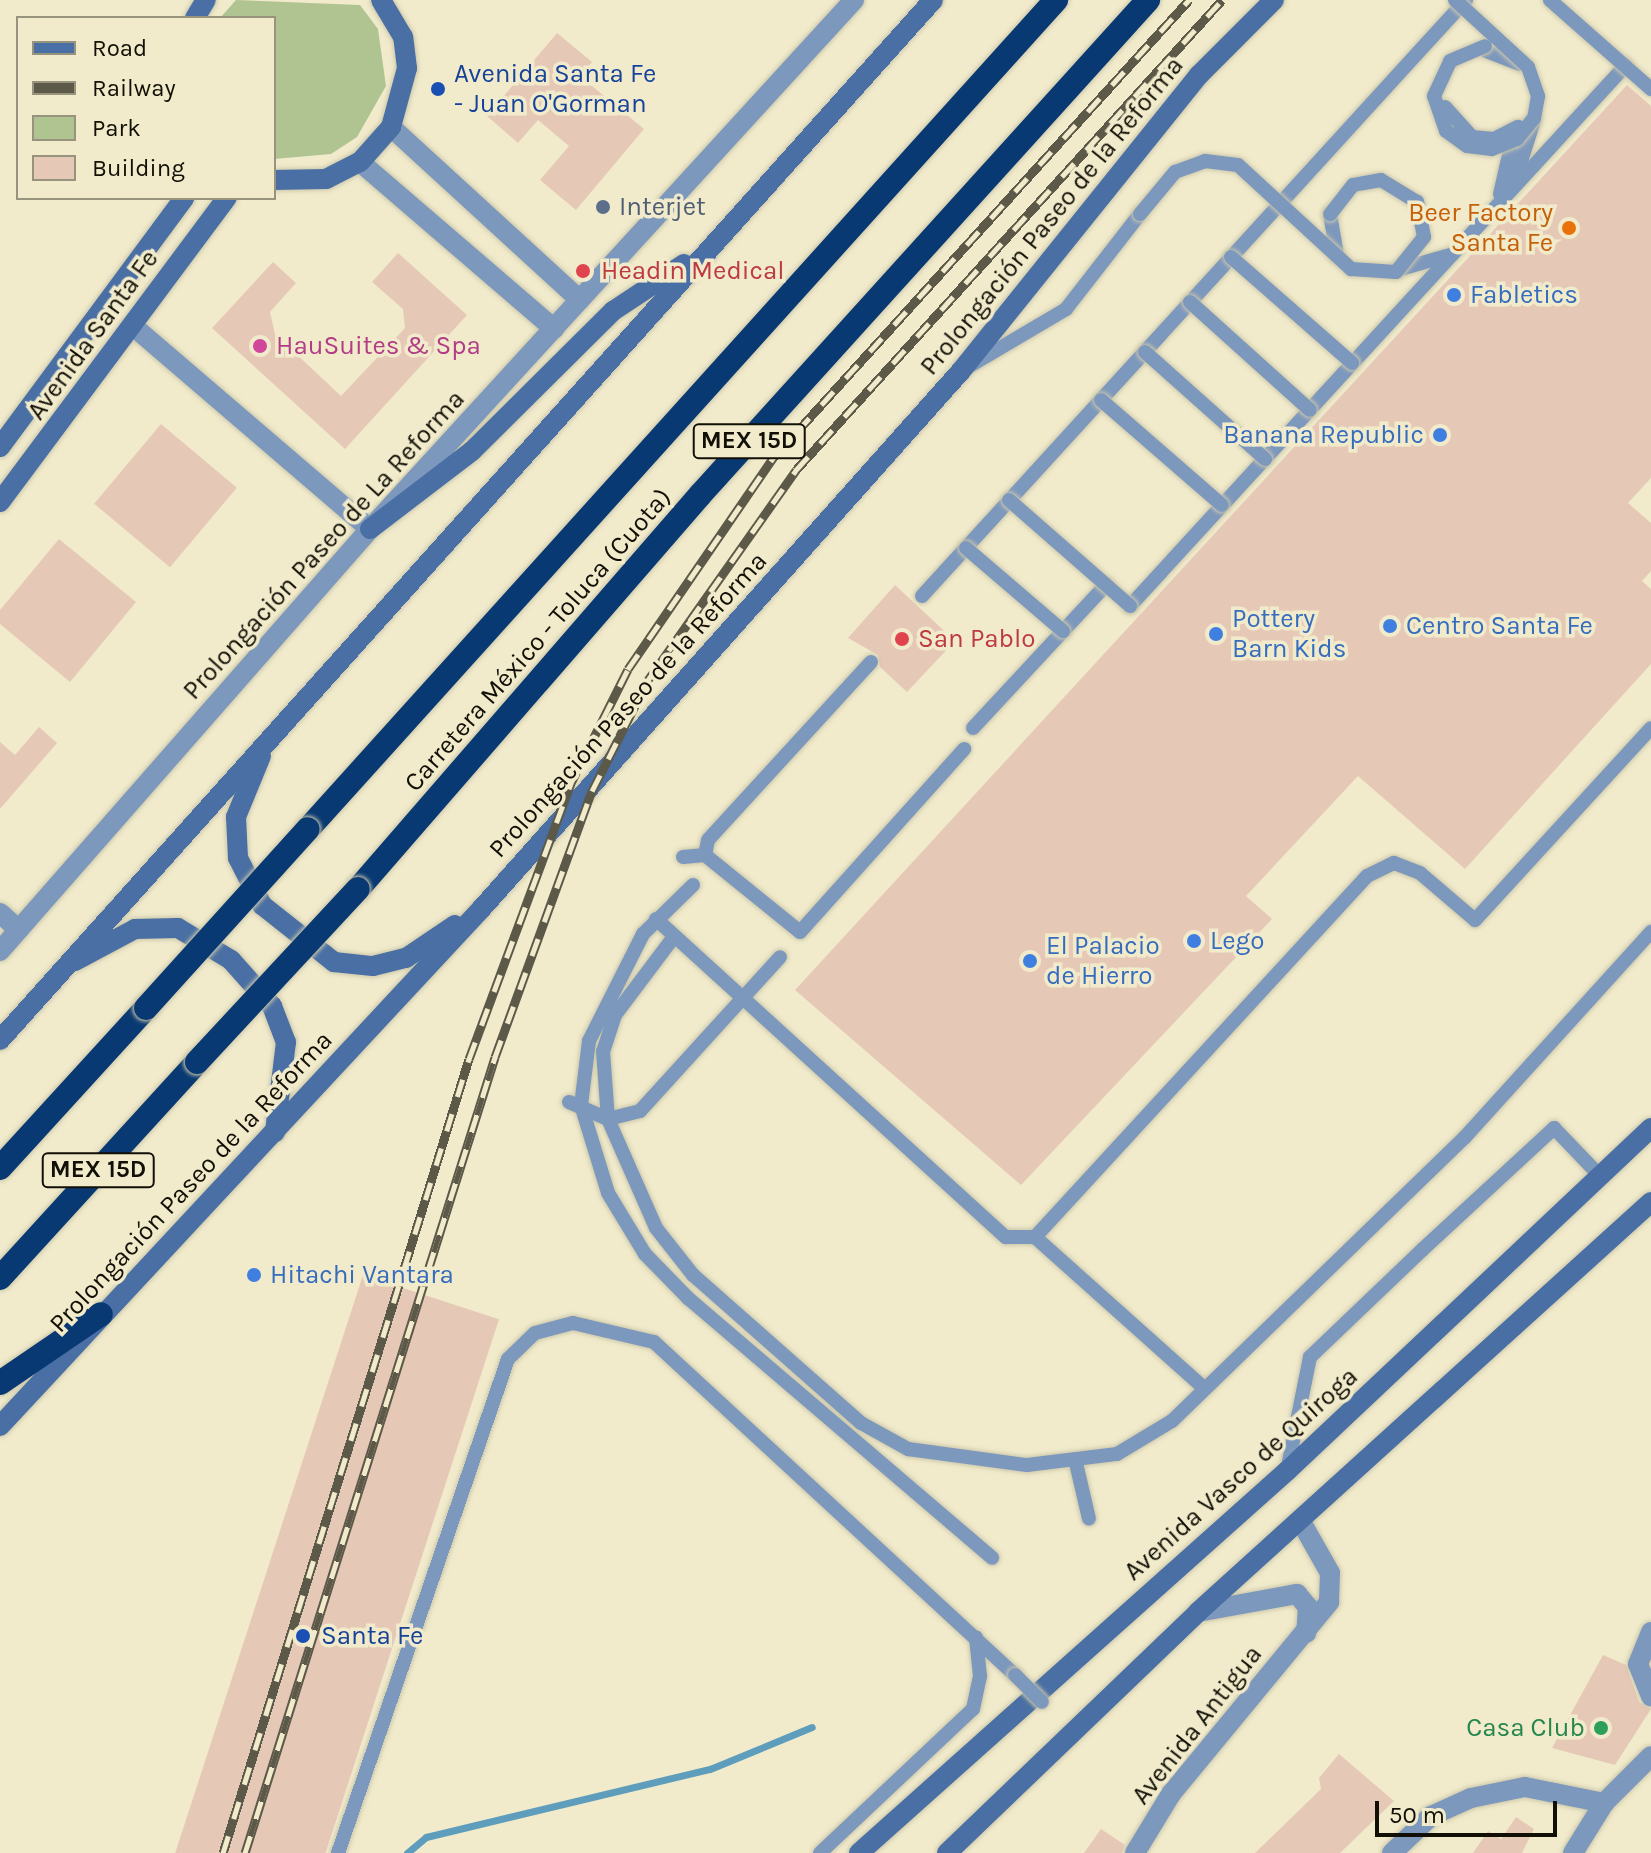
<!DOCTYPE html>
<html>
<head>
<meta charset="utf-8">
<style>
	body { margin:0 }
	#map { position:relative; width:1651px; height:1853px; overflow:hidden; background:#f1ebcc; font-family:Karla,sans-serif }
	div>[style] { position:absolute }
	[style*='--x'] { left:calc(var(--x)*1px); top:calc(var(--y)*1px); width:calc(var(--w)*1px); rotate:calc(var(--a)*1deg) }
	.green>* { inset:0; background:#b0c492 }
	.stream>* { height:7px; margin:-3.5px; padding:0 3.5px; transform-origin:3.5px; border-radius:3.5px; background:#5e9dbb }
	.building>* { inset:0; background:#e6c8b7; transform-origin:0 0 }
	.roads { filter:drop-shadow(0 0 2px #cdc8ac) drop-shadow(0 0 2px #cdc8ac) }
	.lane>* { height:14px; margin:-7px; padding:0 7px; transform-origin:7px; border-radius:7px; background:#7d98bd }
	.street>* { height:20px; margin:-10px; padding:0 10px; transform-origin:10px; border-radius:10px; background:#7d98bd }
	.secondary>* { height:20px; margin:-10px; padding:0 10px; transform-origin:10px; border-radius:10px; background:#496fa4 }
	.highway>* { height:24px; margin:-12px; padding:0 12px; transform-origin:12px; border-radius:12px; background:#093972 }
	.rail>* { height:9px; margin-top:-4.5px; transform-origin:0; background:repeating-linear-gradient(90deg,#f1ebcc 0 18px,#5c5948 0 36px); box-sizing:border-box; border-block:2px solid #5c5948 }
	.bridges { filter:drop-shadow(0 0 2px #cdc8ac) drop-shadow(0 0 2px #cdc8ac) }
	.lane-bridge>* { height:14px; margin:-7px; padding:0 7px; transform-origin:7px; border-radius:7px; background:#7d98bd }
	.highway-bridge>* { height:24px; margin:-12px; padding:0 12px; transform-origin:12px; border-radius:12px; background:#093972 }
	.dots>* { width:22px; height:22px; translate:-50% -50%; box-sizing:border-box; border:4px solid #f1ebcc; border-radius:50% }
	span { translate:-50% -50%; white-space:nowrap; text-align:center; line-height:1.15; -webkit-text-stroke:7px #f1ebcc; paint-order:stroke }
	.shield-label span { padding:2px 6px; background:#f1ebcc; border:2px solid; border-radius:6px; -webkit-text-stroke-width:0 }
	.shield-label { font-size:24px; color:#121006; font-weight:700 }
	.transit-label { font-size:26px; color:#164399 }
	.left { translate:0 -50%; text-align:left }
	.service-label { font-size:26px; color:#4e5e75 }
	.food-label { font-size:26px; color:#c56008 }
	.right { translate:-100% -50%; text-align:right }
	.street-label { font-size:26px; color:#121006 }
	.health-label { font-size:26px; color:#be3a42 }
	.shop-label { font-size:26px; color:#366cbe }
	.hotel-label { font-size:26px; color:#b23c85 }
	.leisure-label { font-size:26px; color:#27864d }
	.legend { position:absolute; left:16px; top:16px; width:260px; height:184px; box-sizing:border-box; background:#f1ebcc; border:2px solid #98937d; margin:0; padding:10px 14px; list-style:none; font-size:24px; color:#121006 }
	.legend li { display:flex; align-items:center; gap:16px; height:40px }
	.legend b { width:40px; border:2px solid #98937d }
	.scale { position:absolute; left:1375px; top:1801px; width:182px; height:36px; box-sizing:border-box; border:4px solid #121006; border-top:0; padding-left:10px; font-size:24px; line-height:28px; white-space:nowrap; color:#121006; -webkit-text-stroke:6px #f1ebcc; paint-order:stroke }
</style>
</head>
<body>
<div id="map">
	<div class="green">
		<div style="clip-path:polygon(236px 0,360px 5px,378px 29px,386px 86px,357px 137px,331px 154px,274px 159px,274px 18px,220px 18px)"></div>
	</div>
	<div class="stream">
		<div style="--x:407;--y:1853;--w:25;--a:-40"></div>
		<div style="--x:426;--y:1837;--w:292;--a:-13.5"></div>
		<div style="--x:710;--y:1769;--w:110;--a:-22.4"></div>
	</div>
	<div class="building">
		<div style="clip-path:polygon(557px 33px,592px 62px,580px 76px,644px 129px,576px 210px,540px 180px,569px 146px,538px 120px,518px 143px,487px 116px)"></div>
		<div style="clip-path:polygon(1627px 85px,1651px 106px,1651px 478px,1628px 503px,1651px 523px,1651px 571px,1642px 581px,1651px 589px,1651px 664px,1465px 869px,1358px 776px,1246px 896px,1272px 919px,1021px 1185px,795px 990px)"></div>
		<div style="clip-path:polygon(398px 253px,467px 315px,345px 449px,212px 328px,273px 262px,296px 283px,270px 312px,275px 334px,341px 396px,405px 328px,403px 309px,372px 282px)"></div>
		<div style="left:161px;top:424px;width:99px;height:104px;rotate:40deg"></div>
		<div style="clip-path:polygon(59px 539px,136px 602px,70px 682px,0 624px,0 610px)"></div>
		<div style="clip-path:polygon(895px 585px,955px 641px,907px 692px,880px 667px,878px 655px,848px 638px)"></div>
		<div style="clip-path:polygon(39px 727px,57px 743px,0 809px,0 742px,15px 755px)"></div>
		<div style="left:363px;top:1275px;width:143px;height:611px;rotate:18deg"></div>
		<div style="clip-path:polygon(1603px 1655px,1626px 1665px,1639px 1702px,1651px 1709px,1615px 1765px,1552px 1748px)"></div>
		<div style="clip-path:polygon(1339px 1754px,1394px 1801px,1340px 1853px,1255px 1853px,1321px 1789px,1319px 1778px)"></div>
		<div style="clip-path:polygon(1516px 1817px,1534px 1829px,1522px 1853px,1473px 1853px,1488px 1831px,1501px 1839px)"></div>
		<div style="clip-path:polygon(1101px 1829px,1125px 1845px,1122px 1853px,1084px 1853px)"></div>
	</div>
	<div class="roads">
		<div class="lane">
			<div style="--x:1486;--y:51;--w:36;--a:21"></div>
			<div style="--x:1514;--y:184;--w:67;--a:-72.6"></div>
			<div style="--x:1500;--y:194;--w:63;--a:-77.1"></div>
			<div style="--x:1330;--y:214;--w:42;--a:80.3"></div>
			<div style="--x:1397;--y:270;--w:58;--a:-15.9"></div>
			<div style="--x:968;--y:367;--w:114;--a:-30.6"></div>
			<div style="--x:1066;--y:309;--w:120;--a:-52.1"></div>
			<div style="--x:922;--y:596;--w:807;--a:-47.61"></div>
			<div style="--x:1130;--y:606;--w:733;--a:-47.49"></div>
			<div style="--x:871;--y:662;--w:241;--a:132.5"></div>
			<div style="--x:708;--y:840;--w:15;--a:101"></div>
			<div style="--x:705;--y:855;--w:122;--a:39"></div>
			<div style="--x:800;--y:932;--w:246;--a:-48.1"></div>
			<div style="--x:973;--y:728;--w:195;--a:-47.1"></div>
			<div style="--x:683;--y:857;--w:22;--a:-5"></div>
			<div style="--x:693;--y:885;--w:70;--a:135.6"></div>
			<div style="--x:643;--y:934;--w:120;--a:116.8"></div>
			<div style="--x:589;--y:1041;--w:64;--a:97.1"></div>
			<div style="--x:581;--y:1105;--w:92;--a:72.9"></div>
			<div style="--x:608;--y:1193;--w:71;--a:58.8"></div>
			<div style="--x:645;--y:1254;--w:62;--a:45.7"></div>
			<div style="--x:688;--y:1298;--w:400;--a:40.5"></div>
			<div style="--x:656;--y:919;--w:473;--a:42.3"></div>
			<div style="--x:1006;--y:1237;--w:29;--a:0"></div>
			<div style="--x:1035;--y:1237;--w:490;--a:-47.4"></div>
			<div style="--x:1367;--y:876;--w:30;--a:-26"></div>
			<div style="--x:1394;--y:863;--w:28;--a:21"></div>
			<div style="--x:1420;--y:873;--w:72;--a:40.5"></div>
			<div style="--x:1475;--y:920;--w:260;--a:-47.5"></div>
			<div style="--x:673;--y:938;--w:96;--a:127"></div>
			<div style="--x:615;--y:1015;--w:38;--a:108"></div>
			<div style="--x:603;--y:1051;--w:68;--a:85.8"></div>
			<div style="--x:608;--y:1119;--w:119;--a:66.2"></div>
			<div style="--x:656;--y:1228;--w:60;--a:51.8"></div>
			<div style="--x:693;--y:1275;--w:224;--a:41.4"></div>
			<div style="--x:861;--y:1423;--w:54;--a:29"></div>
			<div style="--x:908;--y:1449;--w:120;--a:7.7"></div>
			<div style="--x:1027;--y:1465;--w:91;--a:-7"></div>
			<div style="--x:1117;--y:1454;--w:64;--a:-31"></div>
			<div style="--x:1172;--y:1421;--w:408;--a:-44.1"></div>
			<div style="--x:1465;--y:1137;--w:277;--a:-47.8"></div>
			<div style="--x:569;--y:1102;--w:43;--a:23.6"></div>
			<div style="--x:608;--y:1119;--w:33;--a:-14"></div>
			<div style="--x:640;--y:1111;--w:208;--a:-47.7"></div>
			<div style="--x:1035;--y:1237;--w:227;--a:41.8"></div>
			<div style="--x:1076;--y:1463;--w:57;--a:76.9"></div>
			<div style="--x:1287;--y:1471;--w:116;--a:-78.6"></div>
			<div style="--x:1310;--y:1357;--w:155;--a:-43.7"></div>
			<div style="--x:1422;--y:1250;--w:180;--a:-42.7"></div>
			<div style="--x:1554;--y:1128;--w:66;--a:46.2"></div>
			<div style="--x:338;--y:1853;--w:522;--a:-71.01"></div>
			<div style="--x:508;--y:1359;--w:37;--a:-44"></div>
			<div style="--x:535;--y:1333;--w:39;--a:-15"></div>
			<div style="--x:573;--y:1323;--w:83;--a:13.2"></div>
			<div style="--x:654;--y:1342;--w:491;--a:42.7"></div>
			<div style="--x:820;--y:1853;--w:210;--a:-43.3"></div>
			<div style="--x:973;--y:1709;--w:34;--a:-78"></div>
			<div style="--x:980;--y:1676;--w:39;--a:-96"></div>
		</div>
		<div class="street">
			<div style="--x:391;--y:127;--w:256;--a:42.5"></div>
			<div style="--x:360;--y:162;--w:256;--a:40.7"></div>
			<div style="--x:133;--y:326;--w:312;--a:40.6"></div>
			<div style="--x:0;--y:913;--w:25;--a:42"></div>
			<div style="--x:0;--y:951;--w:561;--a:-48.76"></div>
			<div style="--x:370;--y:529;--w:717;--a:-47.54"></div>
			<div style="--x:1198;--y:1612;--w:101;--a:-10.3"></div>
			<div style="--x:1297;--y:1594;--w:17;--a:50"></div>
			<div style="--x:1308;--y:1607;--w:26;--a:94"></div>
			<div style="--x:1651;--y:1632;--w:35;--a:112"></div>
			<div style="--x:1638;--y:1664;--w:35;--a:68"></div>
			<div style="--x:1135;--y:1853;--w:69;--a:-58.6"></div>
			<div style="--x:1171;--y:1794;--w:249;--a:-50.5"></div>
			<div style="--x:1329;--y:1602;--w:29;--a:-88"></div>
			<div style="--x:1330;--y:1573;--w:61;--a:-119.5"></div>
			<div style="--x:1392;--y:1853;--w:54;--a:-43.5"></div>
			<div style="--x:1431;--y:1816;--w:44;--a:-24.2"></div>
			<div style="--x:1471;--y:1798;--w:55;--a:-11.5"></div>
			<div style="--x:1525;--y:1787;--w:81;--a:11.4"></div>
			<div style="--x:1573;--y:1853;--w:59;--a:-58.2"></div>
			<div style="--x:1604;--y:1803;--w:66;--a:-45"></div>
		</div>
		<div class="secondary">
			<div style="--x:195;--y:18;--w:21;--a:-59"></div>
			<div style="--x:274;--y:180;--w:52;--a:-1.1"></div>
			<div style="--x:326;--y:179;--w:38;--a:-27"></div>
			<div style="--x:360;--y:162;--w:47;--a:-48.5"></div>
			<div style="--x:391;--y:127;--w:61;--a:-74.8"></div>
			<div style="--x:407;--y:68;--w:31;--a:-97"></div>
			<div style="--x:403;--y:37;--w:43;--a:-120.7"></div>
			<div style="--x:0;--y:447;--w:310;--a:-53.5"></div>
			<div style="--x:0;--y:502;--w:379;--a:-53.3"></div>
			<div style="--x:370;--y:529;--w:128;--a:-37.4"></div>
			<div style="--x:472;--y:451;--w:199;--a:-44.8"></div>
			<div style="--x:613;--y:311;--w:85;--a:-33.5"></div>
			<div style="--x:261;--y:756;--w:66;--a:112.3"></div>
			<div style="--x:236;--y:817;--w:41;--a:87.2"></div>
			<div style="--x:238;--y:858;--w:53;--a:62.9"></div>
			<div style="--x:262;--y:905;--w:92;--a:38.4"></div>
			<div style="--x:334;--y:962;--w:39;--a:6"></div>
			<div style="--x:373;--y:966;--w:34;--a:-14"></div>
			<div style="--x:406;--y:958;--w:59;--a:-34"></div>
			<div style="--x:75;--y:961;--w:68;--a:-28.1"></div>
			<div style="--x:135;--y:929;--w:43;--a:-1.3"></div>
			<div style="--x:178;--y:928;--w:62;--a:31.1"></div>
			<div style="--x:231;--y:960;--w:62;--a:48.3"></div>
			<div style="--x:272;--y:1006;--w:39;--a:69"></div>
			<div style="--x:286;--y:1042;--w:91;--a:97"></div>
			<div style="--x:0;--y:1040;--w:1397;--a:-48.1"></div>
			<div style="--x:0;--y:1426;--w:708;--a:-47.06"></div>
			<div style="--x:482;--y:908;--w:720;--a:-48.27"></div>
			<div style="--x:961;--y:371;--w:380;--a:-51.2"></div>
			<div style="--x:1199;--y:75;--w:106;--a:-45"></div>
			<div style="--x:859;--y:1853;--w:574;--a:-41.75"></div>
			<div style="--x:1287;--y:1471;--w:500;--a:-43.3"></div>
			<div style="--x:947;--y:1853;--w:348;--a:-43.8"></div>
			<div style="--x:1198;--y:1612;--w:611;--a:-42.15"></div>
		</div>
		<div class="highway">
			<div style="--x:308;--y:829;--w:1117;--a:-47.94"></div>
			<div style="--x:358;--y:889;--w:522;--a:-49.04"></div>
			<div style="--x:700;--y:495;--w:668;--a:-47.85"></div>
			<div style="--x:0;--y:1168;--w:217;--a:-47.6"></div>
			<div style="--x:0;--y:1278;--w:292;--a:-47.6"></div>
			<div style="--x:0;--y:1383;--w:122;--a:-34.3"></div>
		</div>
	</div>
	<div class="rail">
		<div style="--x:223;--y:1853;--w:831;--a:-72.79"></div>
		<div style="--x:469;--y:1059;--w:294;--a:-69.7"></div>
		<div style="--x:571;--y:783;--w:127;--a:-63.4"></div>
		<div style="--x:628;--y:669;--w:256;--a:-55.5"></div>
		<div style="--x:773;--y:458;--w:619;--a:-47.75"></div>
		<div style="--x:245;--y:1853;--w:834;--a:-72.56"></div>
		<div style="--x:495;--y:1057;--w:283;--a:-70"></div>
		<div style="--x:592;--y:791;--w:124;--a:-63.2"></div>
		<div style="--x:648;--y:680;--w:257;--a:-54.8"></div>
		<div style="--x:796;--y:470;--w:634;--a:-47.81"></div>
	</div>
	<div class="bridges">
		<div class="lane-bridge">
			<div style="--x:1455;--y:0;--w:99;--a:42.5"></div>
			<div style="--x:1528;--y:67;--w:31;--a:71"></div>
			<div style="--x:1538;--y:96;--w:22;--a:100"></div>
			<div style="--x:1534;--y:118;--w:27;--a:129"></div>
			<div style="--x:1517;--y:139;--w:27;--a:158"></div>
			<div style="--x:1492;--y:149;--w:25;--a:-173"></div>
			<div style="--x:1467;--y:146;--w:26;--a:-144"></div>
			<div style="--x:1446;--y:131;--w:37;--a:-109"></div>
			<div style="--x:1434;--y:96;--w:38;--a:-65"></div>
			<div style="--x:1450;--y:61;--w:38;--a:-23"></div>
			<div style="--x:1550;--y:0;--w:135;--a:41.4"></div>
			<div style="--x:1445;--y:107;--w:40;--a:48"></div>
			<div style="--x:1472;--y:137;--w:22;--a:5"></div>
			<div style="--x:1494;--y:139;--w:27;--a:-27"></div>
			<div style="--x:1140;--y:214;--w:55;--a:-50.2"></div>
			<div style="--x:1175;--y:172;--w:32;--a:-20"></div>
			<div style="--x:1205;--y:161;--w:33;--a:7"></div>
			<div style="--x:1238;--y:165;--w:154;--a:42.6"></div>
			<div style="--x:1351;--y:269;--w:45;--a:3.8"></div>
			<div style="--x:1396;--y:272;--w:45;--a:-51.3"></div>
			<div style="--x:1424;--y:237;--w:36;--a:-101"></div>
			<div style="--x:1417;--y:202;--w:42;--a:-148.6"></div>
			<div style="--x:1381;--y:180;--w:28;--a:170"></div>
			<div style="--x:1353;--y:185;--w:37;--a:128"></div>
			<div style="--x:1231;--y:257;--w:161;--a:41.2"></div>
			<div style="--x:1190;--y:302;--w:161;--a:42"></div>
			<div style="--x:1145;--y:352;--w:161;--a:41.7"></div>
			<div style="--x:1101;--y:400;--w:160;--a:41"></div>
			<div style="--x:1009;--y:500;--w:161;--a:41.2"></div>
			<div style="--x:966;--y:548;--w:128;--a:40.6"></div>
			<div style="--x:1015;--y:1675;--w:38;--a:45"></div>
		</div>
		<div class="highway-bridge">
			<div style="--x:146;--y:1008;--w:241;--a:-47.9"></div>
			<div style="--x:197;--y:1062;--w:236;--a:-47.1"></div>
		</div>
	</div>
	<div class="dots">
		<div style="left:438px;top:89px;background:#1a4fb4"></div>
		<div style="left:603px;top:207px;background:#5c6f8a"></div>
		<div style="left:1569px;top:228px;background:#e8710a"></div>
		<div style="left:583px;top:271px;background:#e0444e"></div>
		<div style="left:1454px;top:295px;background:#3f7fe0"></div>
		<div style="left:260px;top:346px;background:#d1479c"></div>
		<div style="left:1440px;top:435px;background:#3f7fe0"></div>
		<div style="left:1390px;top:626px;background:#3f7fe0"></div>
		<div style="left:1216px;top:634px;background:#3f7fe0"></div>
		<div style="left:902px;top:639px;background:#e0444e"></div>
		<div style="left:1194px;top:941px;background:#3f7fe0"></div>
		<div style="left:1030px;top:961px;background:#3f7fe0"></div>
		<div style="left:254px;top:1275px;background:#3f7fe0"></div>
		<div style="left:303px;top:1636px;background:#1a4fb4"></div>
		<div style="left:1601px;top:1728px;background:#2e9e5b"></div>
	</div>
	<div class="shield-label">
		<span style="left:749px;top:441px">MEX 15D</span>
		<span style="left:98px;top:1170px">MEX 15D</span>
	</div>
	<div class="transit-label">
		<span class="left" style="left:454px;top:89px">Avenida Santa Fe<br>- Juan O'Gorman</span>
		<span class="left" style="left:321px;top:1636px">Santa Fe</span>
	</div>
	<div class="service-label">
		<span class="left" style="left:619px;top:207px">Interjet</span>
	</div>
	<div class="food-label">
		<span class="right" style="left:1553px;top:228px">Beer Factory<br>Santa Fe</span>
	</div>
	<div class="street-label">
		<span style="left:1052px;top:216px;rotate:-51deg">Prolongación Paseo de la Reforma</span>
		<span style="left:93px;top:335px;rotate:-54deg">Avenida Santa Fe</span>
		<span style="left:324px;top:545px;rotate:-48deg">Prolongación Paseo de La Reforma</span>
		<span style="left:538px;top:640px;rotate:-49deg">Carretera México - Toluca (Cuota)</span>
		<span style="left:628px;top:705px;rotate:-48deg">Prolongación Paseo de la Reforma</span>
		<span style="left:191px;top:1182px;rotate:-47deg">Prolongación Paseo de la Reforma</span>
		<span style="left:1241px;top:1474px;rotate:-42deg">Avenida Vasco de Quiroga</span>
		<span style="left:1197px;top:1725px;rotate:-52deg">Avenida Antigua</span>
	</div>
	<div class="health-label">
		<span class="left" style="left:601px;top:271px">Headin Medical</span>
		<span class="left" style="left:918px;top:639px">San Pablo</span>
	</div>
	<div class="shop-label">
		<span class="left" style="left:1470px;top:295px">Fabletics</span>
		<span class="right" style="left:1424px;top:435px">Banana Republic</span>
		<span class="left" style="left:1232px;top:634px">Pottery<br>Barn Kids</span>
		<span class="left" style="left:1406px;top:626px">Centro Santa Fe</span>
		<span class="left" style="left:1210px;top:941px">Lego</span>
		<span class="left" style="left:1046px;top:961px">El Palacio<br>de Hierro</span>
		<span class="left" style="left:270px;top:1275px">Hitachi Vantara</span>
	</div>
	<div class="hotel-label">
		<span class="left" style="left:276px;top:346px">HauSuites &amp; Spa</span>
	</div>
	<div class="leisure-label">
		<span class="right" style="left:1585px;top:1728px">Casa Club</span>
	</div>
	<ul class="legend">
	<li><b style="height:10px;background:#496fa4"></b>Road</li>
	<li><b style="height:10px;background:#5c5948"></b>Railway</li>
	<li><b style="height:22px;background:#b0c492"></b>Park</li>
	<li><b style="height:22px;background:#e6c8b7"></b>Building</li>
	</ul>
	<div class="scale">50 m</div>
</div>
</body>
</html>
